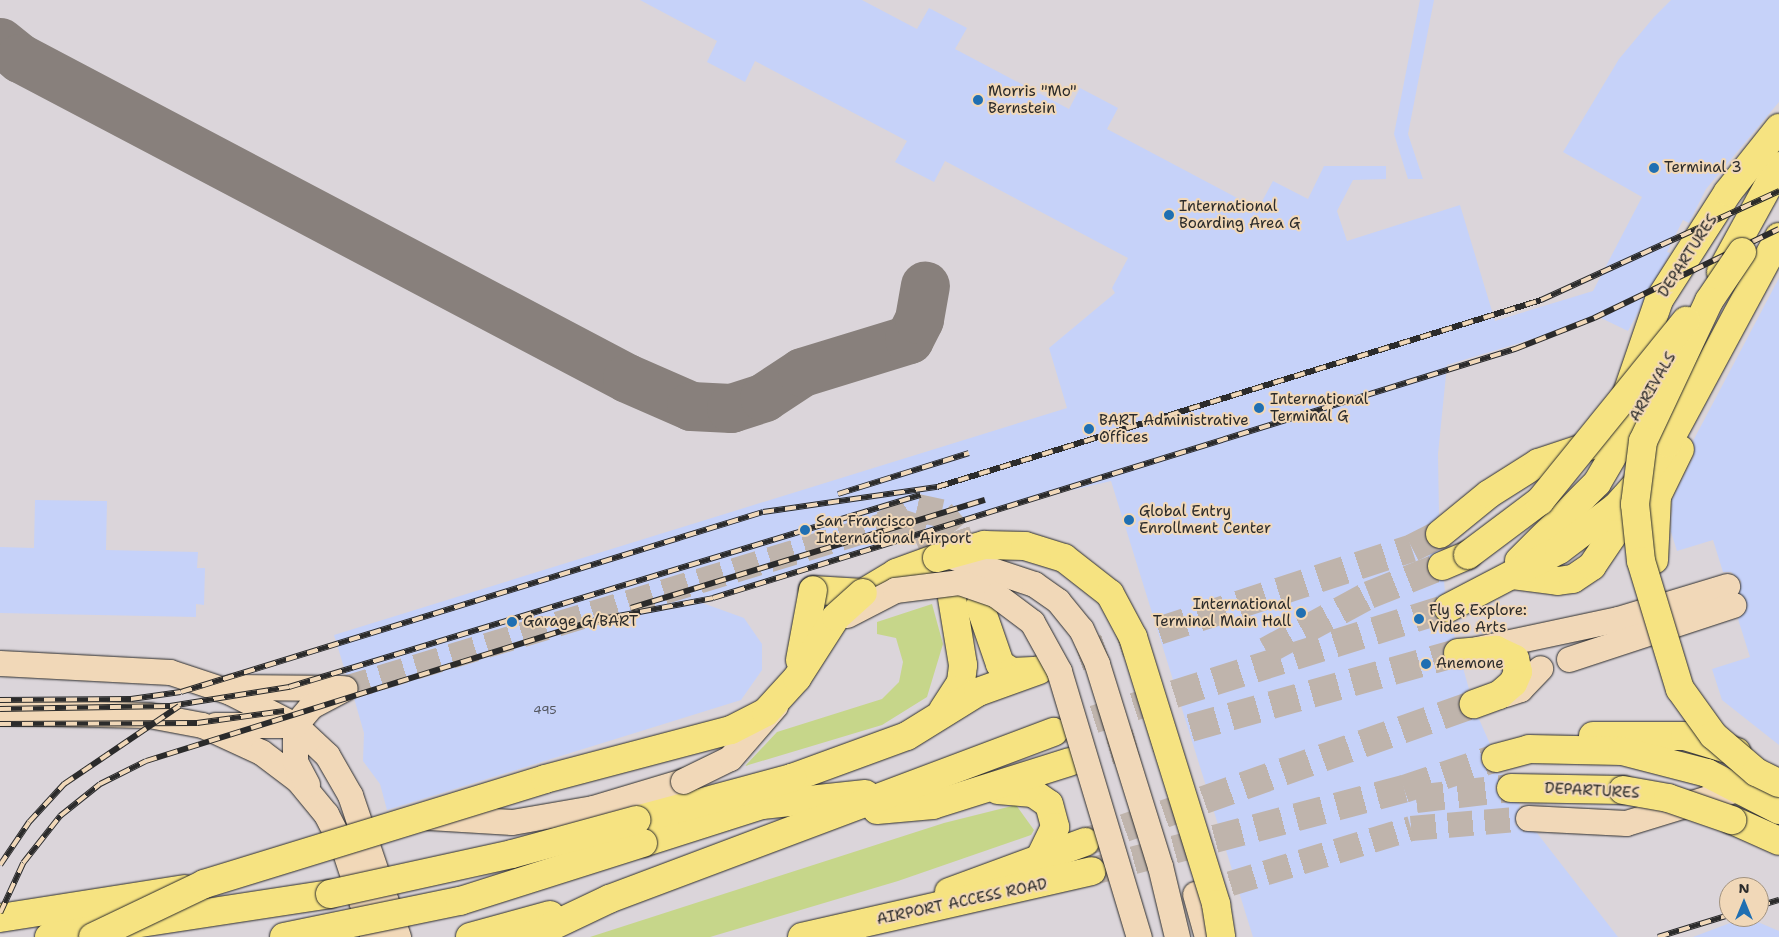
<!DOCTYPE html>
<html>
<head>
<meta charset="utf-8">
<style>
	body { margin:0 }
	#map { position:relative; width:1779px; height:937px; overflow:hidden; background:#e4d6cc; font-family:"Shantell Sans",sans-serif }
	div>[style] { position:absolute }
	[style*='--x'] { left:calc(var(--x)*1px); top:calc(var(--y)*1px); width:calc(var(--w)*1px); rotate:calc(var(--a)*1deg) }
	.built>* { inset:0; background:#dbd5da }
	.green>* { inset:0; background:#c6d68a }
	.taxiway>* { height:49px; margin:-24.5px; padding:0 24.5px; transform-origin:24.5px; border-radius:24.5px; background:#88807c }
	.building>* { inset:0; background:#c6d2f9 }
	.minor-tunnel>* { height:25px; margin-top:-12.5px; transform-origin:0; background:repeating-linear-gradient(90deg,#bfb4ac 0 25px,transparent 0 37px) }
	.major-tunnel>* { height:28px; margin-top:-14px; transform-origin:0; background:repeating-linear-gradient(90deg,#bfb4ac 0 28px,transparent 0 42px) }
	.roads { filter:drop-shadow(0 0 1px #2b2b2b) drop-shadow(0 0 1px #2b2b2b) }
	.minor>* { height:25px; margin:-12.5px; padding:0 12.5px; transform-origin:12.5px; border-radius:12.5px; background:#f1d8b8 }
	.major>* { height:28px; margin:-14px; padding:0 14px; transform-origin:14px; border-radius:14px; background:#f6e381 }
	.highway>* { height:28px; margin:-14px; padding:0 14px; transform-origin:14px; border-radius:14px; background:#f6e381 }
	.rail>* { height:5.5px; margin-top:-2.75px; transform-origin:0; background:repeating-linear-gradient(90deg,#f1d8b8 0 11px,#2b2b2b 0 22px); box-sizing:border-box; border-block:1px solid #2b2b2b }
	.bridges { filter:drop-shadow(0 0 1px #2b2b2b) drop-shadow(0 0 1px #2b2b2b) }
	.minor-bridge>* { height:25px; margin:-12.5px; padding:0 12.5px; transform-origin:12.5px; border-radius:12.5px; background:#f1d8b8 }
	.major-bridge>* { height:28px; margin:-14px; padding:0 14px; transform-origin:14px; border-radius:14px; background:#f6e381 }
	.highway-bridge>* { height:28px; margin:-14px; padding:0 14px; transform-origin:14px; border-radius:14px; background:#f6e381 }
	.dots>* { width:14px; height:14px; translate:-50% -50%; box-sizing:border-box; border:2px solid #f1d8b8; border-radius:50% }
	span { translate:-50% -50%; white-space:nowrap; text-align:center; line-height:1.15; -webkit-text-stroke:4px #f1d8b8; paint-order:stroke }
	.number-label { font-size:12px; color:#52555e }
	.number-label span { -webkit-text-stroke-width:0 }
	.poi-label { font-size:15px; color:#2b2b2b }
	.left { translate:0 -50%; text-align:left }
	.right { translate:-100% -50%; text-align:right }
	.street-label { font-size:15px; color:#2b2b2b }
	.north { position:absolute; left:1719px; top:877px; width:50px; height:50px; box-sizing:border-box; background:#f1d8b8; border:1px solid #a29380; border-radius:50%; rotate:0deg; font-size:14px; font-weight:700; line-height:20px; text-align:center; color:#2b2b2b }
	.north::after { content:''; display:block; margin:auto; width:18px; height:22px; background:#1f6fb2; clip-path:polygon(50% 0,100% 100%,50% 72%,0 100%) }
</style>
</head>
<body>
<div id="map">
	<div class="built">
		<div style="clip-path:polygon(evenodd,0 0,1779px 0,1779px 937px,0 937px,0 0,1729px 887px,1759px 887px,1759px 917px,1729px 917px,1729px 887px)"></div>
	</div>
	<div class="green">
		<div style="clip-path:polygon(932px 604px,943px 644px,927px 697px,882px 725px,745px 766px,777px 732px,882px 699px,899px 682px,903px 662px,896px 638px,877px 634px,877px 622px)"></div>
		<div style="clip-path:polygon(1016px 805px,1034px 830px,1031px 835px,898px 881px,710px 937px,590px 937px,944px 823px)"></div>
	</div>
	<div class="taxiway">
		<div style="--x:0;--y:42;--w:26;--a:39"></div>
		<div style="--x:20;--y:58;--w:686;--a:27.8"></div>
		<div style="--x:627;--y:378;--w:70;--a:23.6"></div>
		<div style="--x:691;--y:406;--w:40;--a:2.9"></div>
		<div style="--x:731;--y:408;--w:35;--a:-18"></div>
		<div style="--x:764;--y:397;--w:45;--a:-33.3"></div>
		<div style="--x:802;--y:372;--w:112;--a:-17.1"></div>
		<div style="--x:909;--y:339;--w:22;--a:-63"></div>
		<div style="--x:919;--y:319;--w:34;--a:-80"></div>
	</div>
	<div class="building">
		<div style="clip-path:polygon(640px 0,862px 0,917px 29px,929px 8px,967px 28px,955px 49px,1069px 109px,1080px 88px,1103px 100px,1118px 108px,1107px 129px,1258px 209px,1273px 181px,1308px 199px,1324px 166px,1386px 166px,1386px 179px,1353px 180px,1337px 211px,1347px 241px,1460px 205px,1495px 321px,1593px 291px,1642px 197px,1563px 152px,1619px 59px,1654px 17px,1671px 0,1779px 0,1779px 102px,1706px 189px,1689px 223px,1683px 220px,1667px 252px,1670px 253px,1628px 331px,1601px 318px,1447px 365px,1438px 454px,1439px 515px,1426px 528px,1425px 536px,1428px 544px,1441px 549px,1426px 565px,1432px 578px,1444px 581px,1445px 592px,1435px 600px,1434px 615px,1451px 623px,1455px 638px,1444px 646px,1443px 655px,1451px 667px,1463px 668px,1469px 689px,1462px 694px,1459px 709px,1464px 716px,1479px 719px,1490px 744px,1481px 754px,1481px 763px,1492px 773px,1503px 774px,1495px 787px,1498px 796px,1520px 804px,1515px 825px,1537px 833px,1618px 937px,1253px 937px,1111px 481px,1072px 490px,1071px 485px,697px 601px,744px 618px,762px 644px,762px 670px,741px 700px,387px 810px,380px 784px,363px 761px,364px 733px,354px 698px,359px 688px,346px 674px,334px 635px,1067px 408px,1049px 348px,1115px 293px,1112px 288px,1128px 258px,945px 161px,934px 182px,895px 162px,907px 141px,755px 61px,745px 82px,730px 74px,707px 62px,717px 41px)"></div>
		<div style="clip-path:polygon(1420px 0,1434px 0,1408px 134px,1423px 179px,1408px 179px,1394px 134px)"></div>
		<div style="clip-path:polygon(1779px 278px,1779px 745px,1722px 700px,1712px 669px,1750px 657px,1738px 619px,1747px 607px,1739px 593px,1741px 581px,1731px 572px,1723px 572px,1713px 540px,1677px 551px,1671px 532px,1672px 500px,1694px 456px,1693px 441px)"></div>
		<div style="clip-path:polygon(35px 500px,107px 501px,106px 550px,198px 552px,197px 568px,205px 568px,204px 605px,196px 604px,196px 617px,0 613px,0 547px,34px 548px)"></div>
		<div style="clip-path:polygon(1746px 917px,1779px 931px,1779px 937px,1693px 937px)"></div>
	</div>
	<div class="minor-tunnel">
		<div style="--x:345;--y:688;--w:562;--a:-16.86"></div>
		<div style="--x:1195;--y:894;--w:226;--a:-17"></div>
		<div style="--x:1411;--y:828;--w:117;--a:-4.9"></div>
	</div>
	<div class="major-tunnel">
		<div style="--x:883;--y:525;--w:38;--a:-27"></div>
		<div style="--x:917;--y:508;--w:25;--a:12"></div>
		<div style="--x:941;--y:513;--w:23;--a:50"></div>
		<div style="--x:956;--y:531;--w:45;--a:70.3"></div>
		<div style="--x:883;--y:525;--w:15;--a:-11"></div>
		<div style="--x:898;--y:522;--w:31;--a:19"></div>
		<div style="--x:927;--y:532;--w:53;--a:67.8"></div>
		<div style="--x:1266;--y:651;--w:117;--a:-28.5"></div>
		<div style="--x:1369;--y:595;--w:79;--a:-21.7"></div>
		<div style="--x:1039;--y:670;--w:392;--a:-18.1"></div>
		<div style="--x:1412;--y:548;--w:31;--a:-27"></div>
		<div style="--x:1054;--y:732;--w:413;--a:-17.5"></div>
		<div style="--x:1069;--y:762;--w:404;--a:-15.7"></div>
		<div style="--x:1416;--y:799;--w:96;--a:-6.6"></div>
		<div style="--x:1085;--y:842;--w:413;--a:-19.5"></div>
		<div style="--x:1093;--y:871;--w:322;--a:-14.8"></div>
		<div style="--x:1404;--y:789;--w:97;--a:-18.6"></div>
	</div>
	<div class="roads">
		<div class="minor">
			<div style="--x:1477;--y:649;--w:144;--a:-12"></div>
			<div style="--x:1618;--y:619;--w:114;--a:-16.8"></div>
			<div style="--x:1569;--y:659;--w:173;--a:-18.2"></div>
			<div style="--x:0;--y:663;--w:170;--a:3"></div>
			<div style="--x:170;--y:672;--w:63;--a:18.4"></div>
			<div style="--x:230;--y:692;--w:73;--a:26.9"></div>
			<div style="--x:295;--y:725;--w:44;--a:43.2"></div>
			<div style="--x:327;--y:755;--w:46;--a:60.1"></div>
			<div style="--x:350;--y:795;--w:150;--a:71.3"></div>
			<div style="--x:232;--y:687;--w:108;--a:0.5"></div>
			<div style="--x:1505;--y:694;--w:16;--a:-18"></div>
			<div style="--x:1520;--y:689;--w:29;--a:-46"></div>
			<div style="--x:0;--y:712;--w:149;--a:1.2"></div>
			<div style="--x:149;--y:715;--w:54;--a:10.7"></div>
			<div style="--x:202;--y:725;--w:65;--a:24.6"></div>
			<div style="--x:261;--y:752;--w:46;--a:37.1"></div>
			<div style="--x:298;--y:780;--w:44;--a:50.5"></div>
			<div style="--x:326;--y:814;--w:39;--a:63"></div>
			<div style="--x:344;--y:849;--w:93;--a:71.8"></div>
			<div style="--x:215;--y:725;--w:78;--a:0"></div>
			<div style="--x:307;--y:784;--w:26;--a:-118"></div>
			<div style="--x:295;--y:761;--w:36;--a:-90"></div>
			<div style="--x:295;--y:725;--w:25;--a:-50"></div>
			<div style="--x:311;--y:706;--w:38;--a:-28"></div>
			<div style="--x:429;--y:817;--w:83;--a:3.4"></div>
			<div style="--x:512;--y:822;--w:82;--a:-9.8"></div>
			<div style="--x:593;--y:808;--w:94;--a:-16.7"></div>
			<div style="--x:1528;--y:818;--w:98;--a:2.9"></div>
			<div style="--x:1626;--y:823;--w:116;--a:-17"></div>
			<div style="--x:1195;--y:894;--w:45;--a:74.4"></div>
		</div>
		<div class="major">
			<div style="--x:1721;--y:272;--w:121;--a:-61.3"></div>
			<div style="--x:1627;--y:393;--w:98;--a:-71"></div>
			<div style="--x:1659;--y:300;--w:128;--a:-57.4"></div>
			<div style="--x:1728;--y:192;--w:82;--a:-51.4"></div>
			<div style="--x:1440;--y:534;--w:63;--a:-39.2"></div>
			<div style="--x:1489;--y:494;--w:58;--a:-32.3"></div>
			<div style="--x:1538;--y:463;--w:57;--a:-18.4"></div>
			<div style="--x:1654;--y:560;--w:64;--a:-87.3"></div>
			<div style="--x:1657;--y:496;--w:52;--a:-63.9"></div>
			<div style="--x:1519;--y:561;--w:110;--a:-45"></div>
			<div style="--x:1597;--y:483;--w:156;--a:-59.7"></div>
			<div style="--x:1442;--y:566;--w:28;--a:-23"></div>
			<div style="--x:1513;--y:575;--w:45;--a:7.6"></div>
			<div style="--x:1558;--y:581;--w:15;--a:-8"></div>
			<div style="--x:1573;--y:579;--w:23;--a:-34"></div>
			<div style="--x:1592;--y:566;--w:36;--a:-56"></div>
			<div style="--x:1612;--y:536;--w:29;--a:-82"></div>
			<div style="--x:813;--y:590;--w:50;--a:3.4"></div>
			<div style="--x:863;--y:593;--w:39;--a:-31"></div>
			<div style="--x:896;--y:573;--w:44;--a:-20.1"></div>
			<div style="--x:980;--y:606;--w:61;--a:71"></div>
			<div style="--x:1000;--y:664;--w:14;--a:34"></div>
			<div style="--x:1012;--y:672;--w:21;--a:-3"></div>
			<div style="--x:1448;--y:608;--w:125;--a:-27.6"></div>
			<div style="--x:1559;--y:550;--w:71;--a:-37"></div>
			<div style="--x:1616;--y:507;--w:39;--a:-48"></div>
			<div style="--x:1642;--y:478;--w:44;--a:-53.4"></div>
			<div style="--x:1668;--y:443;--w:234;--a:-61.7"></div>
			<div style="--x:1458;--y:653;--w:38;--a:-5"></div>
			<div style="--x:1496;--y:650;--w:21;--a:25"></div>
			<div style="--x:1515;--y:659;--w:13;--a:77"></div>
			<div style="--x:1518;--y:672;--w:12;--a:114"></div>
			<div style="--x:1513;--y:683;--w:18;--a:139"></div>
			<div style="--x:1499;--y:695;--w:27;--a:160"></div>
			<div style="--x:943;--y:710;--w:33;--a:-57"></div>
			<div style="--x:961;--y:682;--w:17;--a:-83"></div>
			<div style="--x:963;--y:665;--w:68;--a:-99.3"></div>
			<div style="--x:1593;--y:736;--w:92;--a:0"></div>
			<div style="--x:1685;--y:736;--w:54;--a:17.1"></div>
			<div style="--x:1496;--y:758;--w:34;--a:-15"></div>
			<div style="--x:1529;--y:749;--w:93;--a:1.2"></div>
			<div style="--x:1622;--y:751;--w:88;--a:14.5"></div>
			<div style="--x:1707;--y:773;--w:81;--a:27.2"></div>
			<div style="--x:1511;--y:788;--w:112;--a:1"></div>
			<div style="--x:998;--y:790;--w:35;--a:5"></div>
			<div style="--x:1033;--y:793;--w:19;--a:35"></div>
			<div style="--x:1049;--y:804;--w:24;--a:75"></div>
			<div style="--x:1055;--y:827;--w:32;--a:116"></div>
			<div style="--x:877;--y:810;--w:56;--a:-5.1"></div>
			<div style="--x:933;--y:805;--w:143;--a:-17.5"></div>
			<div style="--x:707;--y:820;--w:95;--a:-26.3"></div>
			<div style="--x:792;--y:778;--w:122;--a:-20.1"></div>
			<div style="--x:907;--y:736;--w:84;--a:-31.8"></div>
			<div style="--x:978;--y:692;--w:65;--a:-19.8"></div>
			<div style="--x:1732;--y:820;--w:51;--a:24.1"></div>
			<div style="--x:643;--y:843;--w:125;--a:-17.7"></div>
			<div style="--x:762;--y:805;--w:104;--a:-6.1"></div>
			<div style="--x:949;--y:892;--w:145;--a:-20.2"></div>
			<div style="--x:470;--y:937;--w:83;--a:-15.4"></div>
			<div style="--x:529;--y:937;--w:89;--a:-25.4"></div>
			<div style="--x:609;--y:899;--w:475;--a:-20.6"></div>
			<div style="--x:802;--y:937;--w:297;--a:-12.8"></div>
		</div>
		<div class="highway">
			<div style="--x:636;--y:820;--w:162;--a:-15.1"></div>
			<div style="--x:0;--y:918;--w:187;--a:-8.9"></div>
			<div style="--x:49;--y:937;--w:284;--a:-8.7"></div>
		</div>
	</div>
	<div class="rail">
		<div style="--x:838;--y:494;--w:137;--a:-17.4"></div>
		<div style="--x:631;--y:608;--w:370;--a:-17"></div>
		<div style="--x:0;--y:700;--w:131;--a:-0.4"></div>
		<div style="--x:131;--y:699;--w:50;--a:-8"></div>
		<div style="--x:181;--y:692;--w:609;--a:-17.19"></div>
		<div style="--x:763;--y:512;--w:176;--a:-8.2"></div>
		<div style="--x:937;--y:487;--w:632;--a:-17.2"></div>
		<div style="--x:1541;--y:300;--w:262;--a:-24.6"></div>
		<div style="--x:0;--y:709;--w:170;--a:-1"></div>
		<div style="--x:170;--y:706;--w:121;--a:-9.1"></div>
		<div style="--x:289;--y:687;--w:660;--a:-16.92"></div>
		<div style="--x:0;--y:724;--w:197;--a:-0.3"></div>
		<div style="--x:197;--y:723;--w:88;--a:-7.9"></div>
		<div style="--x:0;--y:865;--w:52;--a:-56"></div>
		<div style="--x:29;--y:822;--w:52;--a:-47.4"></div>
		<div style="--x:64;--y:784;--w:139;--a:-34.1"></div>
		<div style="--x:1759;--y:906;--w:21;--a:-17"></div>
		<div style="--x:0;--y:913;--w:55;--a:-65.3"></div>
		<div style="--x:23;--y:863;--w:60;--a:-51.8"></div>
		<div style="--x:60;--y:816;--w:51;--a:-38.7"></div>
		<div style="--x:100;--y:784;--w:51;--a:-26.6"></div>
		<div style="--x:146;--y:761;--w:473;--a:-17.4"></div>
		<div style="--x:597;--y:620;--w:118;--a:-10.7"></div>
		<div style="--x:713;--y:598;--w:840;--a:-17.25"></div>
		<div style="--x:1515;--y:349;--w:85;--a:-21.4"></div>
		<div style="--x:1594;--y:318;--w:205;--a:-25.7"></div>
		<div style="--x:1658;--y:937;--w:74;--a:-17.2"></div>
	</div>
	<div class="bridges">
		<div class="minor-bridge">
			<div style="--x:947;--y:555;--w:92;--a:18.4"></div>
			<div style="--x:1034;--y:584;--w:29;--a:35"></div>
			<div style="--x:1058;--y:601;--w:36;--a:51"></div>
			<div style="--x:1081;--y:629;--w:38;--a:65"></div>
			<div style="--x:1097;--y:664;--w:212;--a:72.7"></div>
			<div style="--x:1160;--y:866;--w:73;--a:76.5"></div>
			<div style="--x:847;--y:615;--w:54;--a:-27.5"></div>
			<div style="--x:895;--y:590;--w:64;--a:-7.1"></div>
			<div style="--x:959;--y:582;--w:39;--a:19"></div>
			<div style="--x:996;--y:595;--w:45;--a:36.9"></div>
			<div style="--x:1032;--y:622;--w:56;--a:61.1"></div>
			<div style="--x:1059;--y:671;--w:278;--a:73.3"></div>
			<div style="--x:683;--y:781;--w:52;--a:-26.1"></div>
			<div style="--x:730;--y:758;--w:69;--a:-49.1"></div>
		</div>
		<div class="major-bridge">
			<div style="--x:1742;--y:252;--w:59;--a:124"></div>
			<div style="--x:1709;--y:301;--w:155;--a:115.2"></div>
			<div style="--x:1643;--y:441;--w:64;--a:97.2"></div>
			<div style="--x:1635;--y:504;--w:57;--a:84"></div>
			<div style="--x:1641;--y:561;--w:134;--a:73.1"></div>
			<div style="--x:1680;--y:689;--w:57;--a:54.3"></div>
			<div style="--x:1713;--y:735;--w:57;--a:40.7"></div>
			<div style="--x:1756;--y:772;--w:25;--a:26"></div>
			<div style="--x:1468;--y:555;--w:90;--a:-36.9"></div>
			<div style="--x:1540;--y:501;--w:232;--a:-51"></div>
			<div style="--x:937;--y:558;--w:49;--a:-15.5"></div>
			<div style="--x:984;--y:545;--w:41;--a:1.4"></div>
			<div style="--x:1025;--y:546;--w:41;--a:17.1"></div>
			<div style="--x:1064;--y:558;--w:58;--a:38"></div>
			<div style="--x:1110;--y:594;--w:49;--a:61.9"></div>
			<div style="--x:1133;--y:637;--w:280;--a:72.7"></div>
			<div style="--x:1216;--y:904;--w:33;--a:81"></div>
			<div style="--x:800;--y:660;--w:71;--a:-79.5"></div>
			<div style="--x:1623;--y:790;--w:46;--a:10.1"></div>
			<div style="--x:1668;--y:798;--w:68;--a:19"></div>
			<div style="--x:93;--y:937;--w:123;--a:-25.5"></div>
			<div style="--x:204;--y:884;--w:357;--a:-17.1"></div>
			<div style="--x:545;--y:779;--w:192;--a:-14.8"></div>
			<div style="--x:731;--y:730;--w:39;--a:-27"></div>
			<div style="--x:766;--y:712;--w:46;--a:-47.6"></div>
			<div style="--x:797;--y:678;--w:72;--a:-57.4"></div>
			<div style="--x:836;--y:617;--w:36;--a:-42"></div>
			<div style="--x:284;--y:937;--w:180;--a:-11.6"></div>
			<div style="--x:460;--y:901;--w:192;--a:-17.6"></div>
		</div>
		<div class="highway-bridge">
			<div style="--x:330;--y:894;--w:186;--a:-12.4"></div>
			<div style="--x:512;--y:854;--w:129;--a:-15.3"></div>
		</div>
	</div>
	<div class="dots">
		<div style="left:978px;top:100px;background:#1f6fb2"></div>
		<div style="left:1654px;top:168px;background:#1f6fb2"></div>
		<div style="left:1169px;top:215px;background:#1f6fb2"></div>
		<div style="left:1259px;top:408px;background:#1f6fb2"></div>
		<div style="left:1089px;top:429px;background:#1f6fb2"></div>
		<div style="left:1129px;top:520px;background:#1f6fb2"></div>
		<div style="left:805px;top:530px;background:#1f6fb2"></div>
		<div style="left:1301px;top:613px;background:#1f6fb2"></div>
		<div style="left:1419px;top:619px;background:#1f6fb2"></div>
		<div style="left:512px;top:622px;background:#1f6fb2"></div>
		<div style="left:1426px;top:664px;background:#1f6fb2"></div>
	</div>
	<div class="number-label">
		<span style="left:545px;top:711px">495</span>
	</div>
	<div class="poi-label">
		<span class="left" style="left:988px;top:100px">Morris "Mo"<br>Bernstein</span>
		<span class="left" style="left:1664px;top:168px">Terminal 3</span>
		<span class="left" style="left:1179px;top:215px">International<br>Boarding Area G</span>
		<span class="left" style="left:1270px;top:408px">International<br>Terminal G</span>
		<span class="left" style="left:1099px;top:429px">BART Administrative<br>Offices</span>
		<span class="left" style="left:1139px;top:520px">Global Entry<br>Enrollment Center</span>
		<span class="left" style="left:816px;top:530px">San Francisco<br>International Airport</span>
		<span class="right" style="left:1291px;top:613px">International<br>Terminal Main Hall</span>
		<span class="left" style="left:1429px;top:619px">Fly &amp; Explore:<br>Video Arts</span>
		<span class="left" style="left:523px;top:622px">Garage G/BART</span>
		<span class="left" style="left:1436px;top:664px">Anemone</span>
	</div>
	<div class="street-label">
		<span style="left:1688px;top:256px;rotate:-57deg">DEPARTURES</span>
		<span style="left:1653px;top:387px;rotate:-60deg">ARRIVALS</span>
		<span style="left:1592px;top:791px;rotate:3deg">DEPARTURES</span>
		<span style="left:962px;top:902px;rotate:-12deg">AIRPORT ACCESS ROAD</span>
	</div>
	<div class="north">N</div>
</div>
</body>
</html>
